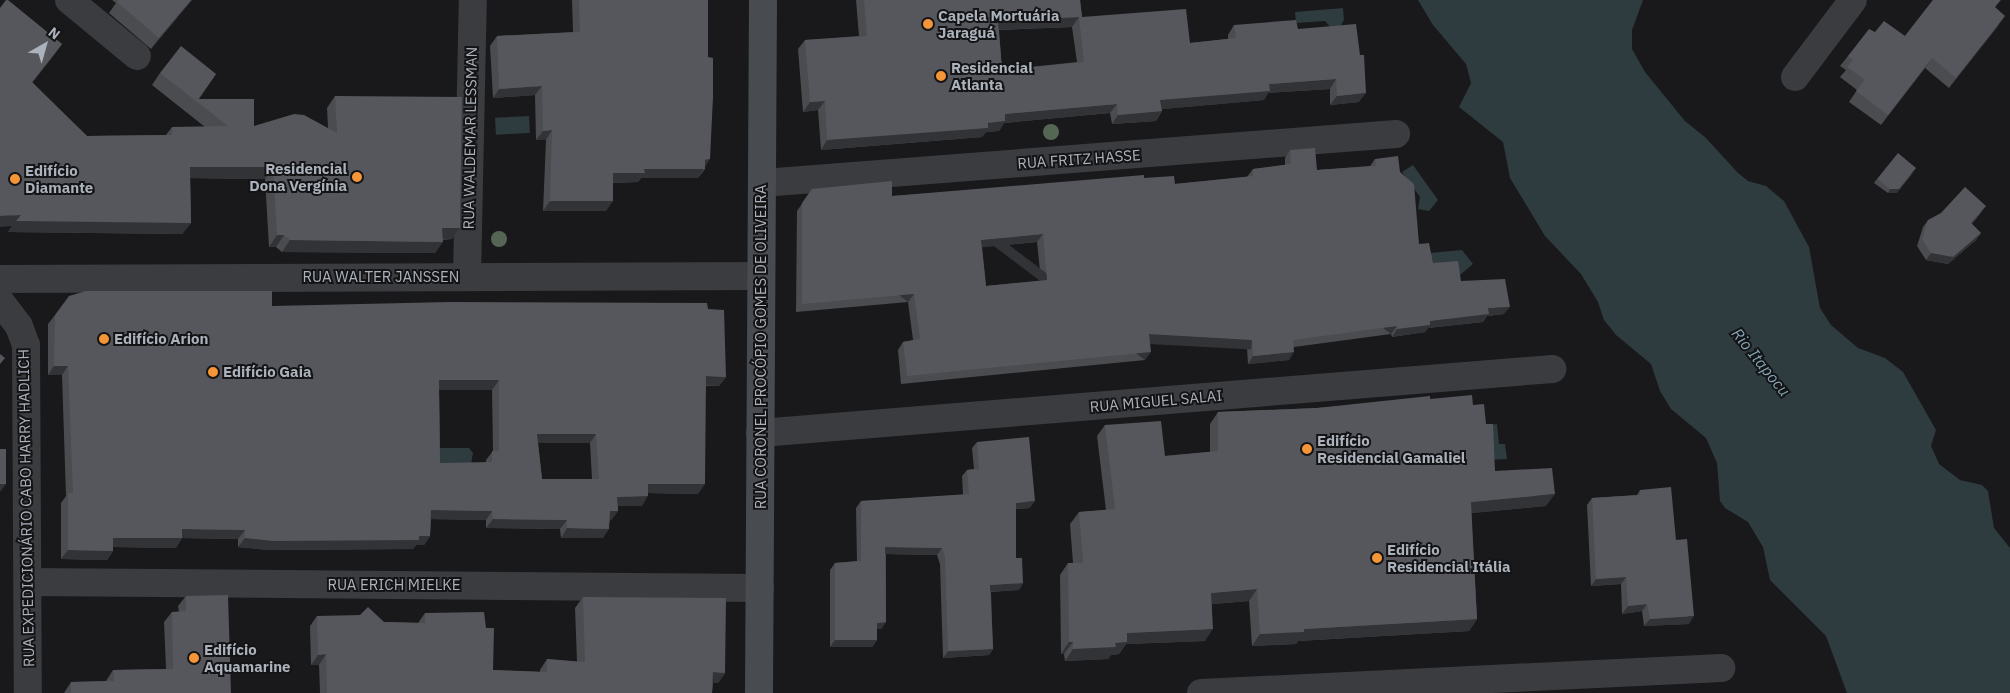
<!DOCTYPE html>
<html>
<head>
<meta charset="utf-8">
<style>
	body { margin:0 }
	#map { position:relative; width:2010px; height:693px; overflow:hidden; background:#19191b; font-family:"IBM Plex Sans",sans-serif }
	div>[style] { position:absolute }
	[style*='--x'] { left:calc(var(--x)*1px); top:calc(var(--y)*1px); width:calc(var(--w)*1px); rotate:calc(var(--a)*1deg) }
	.water>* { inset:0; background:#2e3b3f; transform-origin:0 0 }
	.street>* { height:28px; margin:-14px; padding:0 14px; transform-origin:14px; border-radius:14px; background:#3a3c40 }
	.secondary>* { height:28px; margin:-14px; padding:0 14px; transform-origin:14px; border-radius:14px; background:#484b50 }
	.trees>* { width:16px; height:16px; margin:-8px; border-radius:50%; background:#556754 }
	.wall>* { inset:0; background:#4a4c50 }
	.shaded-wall>* { inset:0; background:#323336; transform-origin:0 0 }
	.building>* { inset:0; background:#55575c; transform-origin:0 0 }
	.dots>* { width:14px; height:14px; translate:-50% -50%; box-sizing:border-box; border:2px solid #141416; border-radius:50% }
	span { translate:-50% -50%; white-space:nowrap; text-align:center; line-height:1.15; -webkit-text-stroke:4px #141416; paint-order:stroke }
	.poi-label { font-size:15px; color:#abb2bb; font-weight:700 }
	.left { translate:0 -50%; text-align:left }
	.right { translate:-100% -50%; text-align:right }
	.street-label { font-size:15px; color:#abb2bb }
	.water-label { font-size:16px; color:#82a6b5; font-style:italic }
	.north { position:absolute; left:20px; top:20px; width:50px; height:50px; -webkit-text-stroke:4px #141416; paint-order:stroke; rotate:38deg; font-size:14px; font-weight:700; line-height:20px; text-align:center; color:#abb2bb }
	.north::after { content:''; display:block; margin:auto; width:18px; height:22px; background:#abb2bb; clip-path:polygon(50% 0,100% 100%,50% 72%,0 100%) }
</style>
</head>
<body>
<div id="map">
	<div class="water">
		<div style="clip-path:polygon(1418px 0,1643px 0,1632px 30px,1632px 49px,1645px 72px,1685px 121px,1706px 138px,1738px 173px,1748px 181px,1766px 186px,1784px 201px,1809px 247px,1820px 308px,1831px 325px,1858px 348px,1885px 358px,1903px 372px,1936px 430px,1931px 446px,1939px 464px,1960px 480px,1982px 485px,1988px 491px,1994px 528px,2010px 548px,2010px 693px,1847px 693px,1826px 636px,1770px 580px,1763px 547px,1748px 522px,1725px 508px,1720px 501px,1717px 463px,1706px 438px,1671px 409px,1660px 391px,1651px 364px,1616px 335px,1604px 320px,1598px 302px,1581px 274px,1545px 236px,1510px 178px,1503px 142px,1459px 107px,1471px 83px,1466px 64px,1433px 25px)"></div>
		<div style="clip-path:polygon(1343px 8px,1344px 20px,1340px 27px,1331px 28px,1325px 21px,1296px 23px,1295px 12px)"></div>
		<div style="left:529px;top:116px;width:17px;height:34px;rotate:87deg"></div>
		<div style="clip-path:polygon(1413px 165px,1438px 200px,1429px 211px,1418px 209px,1420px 197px,1402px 172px)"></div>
		<div style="clip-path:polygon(1462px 250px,1473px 264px,1460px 275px,1432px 269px,1430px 253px)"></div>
		<div style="clip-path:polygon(1497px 424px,1499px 444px,1505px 444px,1507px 459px,1488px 460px,1488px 425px)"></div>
		<div style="clip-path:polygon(435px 448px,469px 448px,473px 453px,471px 464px,434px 465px)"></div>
	</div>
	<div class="street">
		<div style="--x:69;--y:0;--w:88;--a:39.5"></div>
		<div style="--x:1795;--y:77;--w:96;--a:-53"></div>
		<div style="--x:762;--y:183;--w:636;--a:-4.42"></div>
		<div style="--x:467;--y:277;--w:277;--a:-88.8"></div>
		<div style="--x:0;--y:279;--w:761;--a:-0.23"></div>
		<div style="--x:0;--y:301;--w:31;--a:53"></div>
		<div style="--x:19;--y:326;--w:20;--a:70"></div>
		<div style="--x:26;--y:345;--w:348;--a:89.7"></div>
		<div style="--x:760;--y:433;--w:795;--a:-4.62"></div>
		<div style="--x:28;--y:582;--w:732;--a:0.47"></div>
		<div style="--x:1201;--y:693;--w:521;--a:-2.75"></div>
	</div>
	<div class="secondary">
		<div style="--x:759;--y:693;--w:693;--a:-89.67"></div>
	</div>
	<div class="trees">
		<div style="left:1051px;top:132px"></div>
		<div style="left:499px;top:239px"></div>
	</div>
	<div class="wall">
		<div style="clip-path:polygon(112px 0,192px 0,151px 49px,109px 13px,116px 3px)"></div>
		<div style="clip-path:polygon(572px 0,708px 0,705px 167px,705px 169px,698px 178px,641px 178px,638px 182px,613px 183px,606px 211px,543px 211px,546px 140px,536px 140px,535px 95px,493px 98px,490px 46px,497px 36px,573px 32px)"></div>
		<div style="clip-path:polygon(evenodd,856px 0,1080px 0,1082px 17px,1190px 43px,1228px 39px,1228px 35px,1234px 25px,1298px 29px,1359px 102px,1330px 105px,1330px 89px,1268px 93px,1264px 100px,1162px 109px,1162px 111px,1156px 121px,1112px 124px,1110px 113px,1004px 123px,999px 131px,986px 132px,982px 137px,821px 150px,818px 110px,803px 112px,798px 49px,805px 40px,859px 36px,856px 0,1072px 27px,1077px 62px,1002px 70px,999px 30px,1072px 27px)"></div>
		<div style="clip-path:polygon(1933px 0,2001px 0,1995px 7px,1998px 26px,1949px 88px,1925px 68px,1881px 125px,1849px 102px,1857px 90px,1840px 77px,1846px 70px,1840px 66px,1848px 56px,1875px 32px,1905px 36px)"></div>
		<div style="clip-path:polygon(0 8px,62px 44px,54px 55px,32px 83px,87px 136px,166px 135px,172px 127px,205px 127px,152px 85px,160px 73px,216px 74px,199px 99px,254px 126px,328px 128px,327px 108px,335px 96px,460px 228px,452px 239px,443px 240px,435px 253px,282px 252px,276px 247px,269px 247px,265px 179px,190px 178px,191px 223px,182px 234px,8px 232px,12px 226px)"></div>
		<div style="clip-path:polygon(evenodd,1290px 150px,1317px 170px,1370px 166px,1375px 159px,1400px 172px,1419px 244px,1433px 263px,1461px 281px,1504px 314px,1487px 316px,1483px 322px,1428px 328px,1425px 332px,1392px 337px,1391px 334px,1294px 347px,1289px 360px,1248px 364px,1247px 348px,1150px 342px,1145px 360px,901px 384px,898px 350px,903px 342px,913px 340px,908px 302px,796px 312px,797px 211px,812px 189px,892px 196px,1144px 178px,1175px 184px,1247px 177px,1253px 169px,1285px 165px,1285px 158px,1290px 150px,1037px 242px,1041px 281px,986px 286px,982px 247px,1037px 242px)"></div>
		<div style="clip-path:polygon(1877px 179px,1897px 193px,1888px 193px,1874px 183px)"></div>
		<div style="clip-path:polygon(1981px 213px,1972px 224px,1981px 233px,1976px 240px,1948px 264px,1926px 260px,1917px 246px,1923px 227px,1928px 220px)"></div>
		<div style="clip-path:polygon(evenodd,272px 306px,708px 309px,726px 377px,719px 386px,706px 386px,698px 494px,648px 493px,642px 506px,618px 506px,618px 511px,611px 520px,610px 520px,603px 538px,561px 538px,560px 529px,486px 528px,486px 520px,431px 519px,430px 536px,424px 545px,416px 545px,413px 549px,268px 550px,238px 547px,238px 539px,182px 538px,176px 548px,113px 547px,113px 551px,107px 560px,61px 559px,61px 503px,66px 496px,62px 375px,48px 375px,48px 324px,55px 315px,272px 306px,439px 390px,492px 390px,493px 451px,486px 460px,486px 463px,440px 463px,439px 390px,272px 306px,538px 443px,590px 443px,592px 479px,542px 479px,538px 443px)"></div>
		<div style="clip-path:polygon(1430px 399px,1473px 405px,1486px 424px,1495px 471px,1546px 506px,1471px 513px,1477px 619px,1469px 631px,1298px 641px,1296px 644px,1252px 646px,1249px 601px,1212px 604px,1205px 641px,1126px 644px,1119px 654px,1111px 655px,1108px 659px,1065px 661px,1064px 654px,1061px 654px,1060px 575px,1068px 563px,1073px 563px,1070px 524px,1079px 512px,1106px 510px,1097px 436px,1105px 425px,1165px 456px,1210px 452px,1210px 424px,1218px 412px,1317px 408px)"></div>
		<div style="clip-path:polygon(977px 442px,1030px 508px,1016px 509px,1016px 558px,1023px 583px,1019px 590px,991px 592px,993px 649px,989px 655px,943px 658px,940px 564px,937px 555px,886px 554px,886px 622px,881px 629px,877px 629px,877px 640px,872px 647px,830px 647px,830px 570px,835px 563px,857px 561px,856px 508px,861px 501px,963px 495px,962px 476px,967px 470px,974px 469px,972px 448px)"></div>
		<div style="clip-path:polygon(1640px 490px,1676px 540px,1689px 624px,1644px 626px,1642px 611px,1622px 614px,1621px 584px,1591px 586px,1587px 505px,1592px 498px,1637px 495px)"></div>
		<div style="clip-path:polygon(186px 596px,231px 693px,64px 693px,71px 682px,106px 681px,113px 670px,166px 669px,164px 622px,172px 612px,179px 612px,178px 606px)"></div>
		<div style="clip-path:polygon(583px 597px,725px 673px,718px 683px,713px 683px,712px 693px,320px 693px,319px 665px,311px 665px,310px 626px,317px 616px,384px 622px,418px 623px,425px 613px,486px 628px,493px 670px,540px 672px,540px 670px,547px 659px,577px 662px,575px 608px)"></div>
	</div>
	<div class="shaded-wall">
		<div style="clip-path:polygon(191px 0,192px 0,151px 49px,159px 38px)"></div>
		<div style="clip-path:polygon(2005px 16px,1998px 26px,1949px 88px,1956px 78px)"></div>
		<div style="clip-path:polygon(1079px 17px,1072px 27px,992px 30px,998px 21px)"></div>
		<div style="clip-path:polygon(62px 44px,54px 55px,24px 93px,32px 82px)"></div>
		<div style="clip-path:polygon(1932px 58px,1925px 68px,1881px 125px,1888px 115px)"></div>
		<div style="clip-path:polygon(1336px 79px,1330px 89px,1268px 93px,1264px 100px,1154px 110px,1160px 100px,1269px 84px)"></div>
		<div style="clip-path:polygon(542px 86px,535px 95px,493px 98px,499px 89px)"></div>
		<div style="clip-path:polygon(1366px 93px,1359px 102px,1330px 105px,1337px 96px)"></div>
		<div style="clip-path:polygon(825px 101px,818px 110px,803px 112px,810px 102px)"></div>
		<div style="clip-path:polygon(1117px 104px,1110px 113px,1004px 123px,999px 131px,986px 132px,982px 137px,821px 150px,827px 140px,1005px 114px)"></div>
		<div style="clip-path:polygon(1162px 111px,1156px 121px,1112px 124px,1118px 115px)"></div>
		<div style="clip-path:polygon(552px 130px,546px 140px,536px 140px,543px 131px)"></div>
		<div style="clip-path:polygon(710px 159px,698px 178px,641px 178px,638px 182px,606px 183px,613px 173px)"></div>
		<div style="clip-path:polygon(190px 167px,273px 167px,265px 179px,182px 178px)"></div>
		<div style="clip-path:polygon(1914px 172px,1897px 193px,1888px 193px,1890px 189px)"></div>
		<div style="clip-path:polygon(550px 201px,613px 201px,606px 211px,543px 211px)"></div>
		<div style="clip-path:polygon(1986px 206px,1981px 213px,1966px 230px,1971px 223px)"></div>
		<div style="clip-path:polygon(21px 215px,191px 223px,182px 234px,8px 232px,12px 226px,0 227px,0 216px)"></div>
		<div style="clip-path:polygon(442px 228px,460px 228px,452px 239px,434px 240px)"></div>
		<div style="clip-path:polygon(1981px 233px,1976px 240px,1948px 264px,1926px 260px,1931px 253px)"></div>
		<div style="clip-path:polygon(1043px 234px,1037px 242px,976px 248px,981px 240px)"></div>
		<div style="clip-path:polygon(277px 235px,284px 235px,276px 247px,269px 247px)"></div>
		<div style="clip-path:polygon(290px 240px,443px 242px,435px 253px,282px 252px)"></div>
		<div style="left:914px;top:294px;width:10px;height:112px;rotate:127deg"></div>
		<div style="clip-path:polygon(1510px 307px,1504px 314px,1487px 316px,1483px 322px,1428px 328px,1425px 332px,1392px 337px,1397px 329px,1430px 321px,1488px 308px)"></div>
		<div style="left:1397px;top:326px;width:10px;height:105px;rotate:127deg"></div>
		<div style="left:1149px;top:334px;width:103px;height:10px;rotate:3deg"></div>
		<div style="left:1151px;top:352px;width:10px;height:245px;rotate:127deg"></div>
		<div style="clip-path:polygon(1294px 352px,1289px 360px,1248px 364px,1253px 356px)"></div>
		<div style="clip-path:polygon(54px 366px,68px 366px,62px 375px,48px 375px)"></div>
		<div style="clip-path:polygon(706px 376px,726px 377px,719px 386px,700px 385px)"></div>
		<div style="clip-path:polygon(439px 380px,499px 380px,492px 390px,432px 390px)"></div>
		<div style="clip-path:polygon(537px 434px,596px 434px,590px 443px,531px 443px)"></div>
		<div style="clip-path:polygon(0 484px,6px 484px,0 492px)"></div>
		<div style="clip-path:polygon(648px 484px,705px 484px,698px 494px,642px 493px)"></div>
		<div style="clip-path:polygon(1555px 494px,1546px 506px,1463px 514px,1471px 502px)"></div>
		<div style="clip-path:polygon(648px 496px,642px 506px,611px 506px,617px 497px)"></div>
		<div style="clip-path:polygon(1035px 501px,1030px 508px,1011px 509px,1016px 503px)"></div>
		<div style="clip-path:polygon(431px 510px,492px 511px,486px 520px,424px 519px)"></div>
		<div style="clip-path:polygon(610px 511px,618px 511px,611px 520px,604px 520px)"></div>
		<div style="clip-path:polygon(493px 519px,567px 520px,560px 529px,486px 528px)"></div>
		<div style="clip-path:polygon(567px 528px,609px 529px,603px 538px,561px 538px)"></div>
		<div style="clip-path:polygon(182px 529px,245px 530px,238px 539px,176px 538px)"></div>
		<div style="clip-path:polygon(430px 536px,424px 545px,416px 545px,413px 549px,268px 550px,238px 547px,245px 538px)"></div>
		<div style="clip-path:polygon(113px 538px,182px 538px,176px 548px,107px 547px)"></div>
		<div style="clip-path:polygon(885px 547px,942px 548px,937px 555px,881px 554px)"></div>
		<div style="clip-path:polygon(68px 550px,113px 551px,107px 560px,61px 559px)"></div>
		<div style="clip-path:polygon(1626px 577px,1621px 584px,1591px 586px,1596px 579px)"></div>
		<div style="clip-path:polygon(1023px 583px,1019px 590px,986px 592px,990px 585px)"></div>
		<div style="clip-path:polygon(1257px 589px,1249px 601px,1203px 605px,1211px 593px)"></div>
		<div style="clip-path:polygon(1647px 604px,1642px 611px,1622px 614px,1628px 606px)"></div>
		<div style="clip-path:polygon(1694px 616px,1689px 624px,1644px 626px,1650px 619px)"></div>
		<div style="clip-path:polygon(1477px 619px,1469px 631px,1298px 641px,1296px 644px,1252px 646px,1260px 634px,1304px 629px)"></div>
		<div style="clip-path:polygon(886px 622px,881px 629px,873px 629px,877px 623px)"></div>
		<div style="clip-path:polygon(1213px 629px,1205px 641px,1126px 644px,1119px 654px,1111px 655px,1108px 659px,1065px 661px,1073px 649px,1127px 633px)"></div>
		<div style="clip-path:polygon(835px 640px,877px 640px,872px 647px,830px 647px)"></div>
		<div style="clip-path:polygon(1069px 642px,1073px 642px,1064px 654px,1061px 654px)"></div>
		<div style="clip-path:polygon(993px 649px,989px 655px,943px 658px,948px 651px)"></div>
		<div style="clip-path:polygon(326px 654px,319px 665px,311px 665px,318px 655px)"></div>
		<div style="clip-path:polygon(713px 672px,725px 673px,718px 683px,706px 683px)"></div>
	</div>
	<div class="building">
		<div style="clip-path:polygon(6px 0,8px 0,62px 44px,32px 82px,87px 136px,172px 135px,172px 127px,228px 126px,160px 73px,181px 46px,216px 74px,198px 99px,254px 99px,254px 126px,294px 114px,304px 115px,337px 133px,335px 96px,462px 97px,460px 228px,442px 228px,443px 242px,290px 240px,284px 235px,277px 235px,273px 167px,190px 167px,191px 223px,16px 221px,21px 215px,0 216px,0 8px)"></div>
		<div style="clip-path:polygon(118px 0,191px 0,159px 38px,117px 2px)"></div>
		<div style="clip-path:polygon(579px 0,708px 0,708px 57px,713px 58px,713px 97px,710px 159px,705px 160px,705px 169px,644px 169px,645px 173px,613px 173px,613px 201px,550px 201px,552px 130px,543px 131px,542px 86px,499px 89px,497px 36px,580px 32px)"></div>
		<div style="clip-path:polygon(evenodd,864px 0,1080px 0,1082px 17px,1186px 9px,1190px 43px,1236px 38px,1234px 25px,1296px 20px,1298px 29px,1356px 24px,1360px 55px,1364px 55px,1366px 93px,1337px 96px,1336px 79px,1269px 84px,1270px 91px,1160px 100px,1162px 111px,1118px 115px,1117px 104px,1005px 114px,1005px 121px,988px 123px,988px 128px,827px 140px,825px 101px,810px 102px,805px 40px,867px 36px,864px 0,1079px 17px,1084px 62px,1002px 70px,998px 21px,1079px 17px)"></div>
		<div style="clip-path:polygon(1933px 0,2000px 0,1995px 7px,2005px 16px,1956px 78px,1932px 58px,1888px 115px,1856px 91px,1865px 80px,1847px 67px,1853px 60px,1848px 56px,1869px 29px,1875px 32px,1884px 21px,1905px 36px)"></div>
		<div style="clip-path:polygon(evenodd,1315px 148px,1317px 170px,1376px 166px,1375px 159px,1398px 156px,1400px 172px,1414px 184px,1419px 244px,1429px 243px,1433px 263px,1458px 261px,1461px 281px,1505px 279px,1510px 307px,1488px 308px,1489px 314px,1430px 321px,1430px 325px,1397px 329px,1397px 326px,1293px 340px,1294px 352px,1253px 356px,1252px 340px,1149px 334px,1151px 352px,907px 376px,903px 342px,920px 339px,914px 294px,802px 304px,802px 203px,812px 189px,892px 181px,892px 196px,1144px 175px,1144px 178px,1174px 176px,1175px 184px,1253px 176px,1253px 169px,1291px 164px,1290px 150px,1315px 148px,1043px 234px,1047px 280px,986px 286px,981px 240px,1043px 234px)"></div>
		<div style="clip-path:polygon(1898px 153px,1916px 168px,1899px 189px,1890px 189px,1877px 179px)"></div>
		<div style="clip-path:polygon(1965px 187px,1986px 206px,1971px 223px,1981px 233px,1953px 257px,1931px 253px,1922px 239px,1928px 220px,1941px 213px)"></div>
		<div style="clip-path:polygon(evenodd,86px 291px,272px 291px,272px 306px,450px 302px,707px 303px,708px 309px,724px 310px,726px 377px,706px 376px,705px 484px,648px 484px,648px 496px,617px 497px,618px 511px,610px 511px,609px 529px,567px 528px,567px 520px,493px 519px,492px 511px,431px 510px,430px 536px,419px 536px,419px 540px,274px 541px,245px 538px,245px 530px,182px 529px,182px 538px,113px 538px,113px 551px,68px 550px,68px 493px,73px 493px,68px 366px,54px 366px,55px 315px,69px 296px,86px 291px,439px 380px,499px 380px,499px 451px,492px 451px,492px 462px,440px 463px,439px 380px,86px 291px,537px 434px,596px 434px,599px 479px,542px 479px,537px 434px)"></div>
		<div style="clip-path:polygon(0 354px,5px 358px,0 364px)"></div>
		<div style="clip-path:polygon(1472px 395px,1473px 405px,1484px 404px,1486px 424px,1493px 424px,1495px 471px,1552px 468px,1555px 494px,1471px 502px,1477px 619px,1304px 629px,1304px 632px,1260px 634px,1257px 589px,1211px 593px,1213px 629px,1127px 633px,1127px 642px,1115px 643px,1116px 647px,1073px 649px,1073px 642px,1069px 642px,1068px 563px,1083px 563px,1079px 512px,1115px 509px,1105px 425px,1161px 421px,1165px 456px,1218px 451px,1218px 412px,1317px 408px,1430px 396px,1430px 399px)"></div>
		<div style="clip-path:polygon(1029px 437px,1035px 501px,1016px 503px,1016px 558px,1022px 558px,1023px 583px,990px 585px,993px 649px,948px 651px,945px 557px,942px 548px,885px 547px,886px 622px,877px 623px,877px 640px,835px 640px,835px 563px,861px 561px,861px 501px,969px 494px,967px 470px,979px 469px,977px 442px)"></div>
		<div style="left:0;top:449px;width:6px;height:35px"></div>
		<div style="clip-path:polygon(1671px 487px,1676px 540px,1687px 539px,1694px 616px,1650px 619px,1647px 604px,1628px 606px,1626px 577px,1596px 579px,1592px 498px,1640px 495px,1640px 490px)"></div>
		<div style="clip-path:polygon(228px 595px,231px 693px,71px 693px,71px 682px,114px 681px,113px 670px,173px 669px,172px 612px,186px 611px,186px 596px)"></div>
		<div style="clip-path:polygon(583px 597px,726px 598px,725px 673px,713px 672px,712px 693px,327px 693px,326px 654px,318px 655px,317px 616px,360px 615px,368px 607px,384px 622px,425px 623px,425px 613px,484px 612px,486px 628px,494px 628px,493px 670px,547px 672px,547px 659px,585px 662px)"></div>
	</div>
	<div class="dots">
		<div style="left:928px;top:24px;background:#f49638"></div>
		<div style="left:941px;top:76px;background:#f49638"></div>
		<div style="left:357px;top:177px;background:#f49638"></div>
		<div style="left:15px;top:179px;background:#f49638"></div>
		<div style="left:104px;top:339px;background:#f49638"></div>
		<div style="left:213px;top:372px;background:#f49638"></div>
		<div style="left:1307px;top:449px;background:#f49638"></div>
		<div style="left:1377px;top:558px;background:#f49638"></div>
		<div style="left:194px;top:658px;background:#f49638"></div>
	</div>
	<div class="poi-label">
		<span class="left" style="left:938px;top:24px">Capela Mortuária<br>Jaraguá</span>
		<span class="left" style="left:951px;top:76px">Residencial<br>Atlanta</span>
		<span class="right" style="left:347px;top:177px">Residencial<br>Dona Vergínia</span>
		<span class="left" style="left:25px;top:179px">Edifício<br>Diamante</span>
		<span class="left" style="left:114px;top:339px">Edifício Arion</span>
		<span class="left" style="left:223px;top:372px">Edifício Gaia</span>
		<span class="left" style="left:1317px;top:449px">Edifício<br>Residencial Gamaliel</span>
		<span class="left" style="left:1387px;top:558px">Edifício<br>Residencial Itália</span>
		<span class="left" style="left:204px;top:658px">Edifício<br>Aquamarine</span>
	</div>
	<div class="street-label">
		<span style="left:470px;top:138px;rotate:-89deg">RUA WALDEMAR LESSMAN</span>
		<span style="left:1079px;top:159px;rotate:-4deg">RUA FRITZ HASSE</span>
		<span style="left:381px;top:277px">RUA WALTER JANSSEN</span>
		<span style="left:761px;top:347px;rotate:-90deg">RUA CORONEL PROCÓPIO GOMES DE OLIVEIRA</span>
		<span style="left:1156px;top:401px;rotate:-5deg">RUA MIGUEL SALAI</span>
		<span style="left:26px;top:508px;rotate:-91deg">RUA EXPEDICIONÁRIO CABO HARRY HADLICH</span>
		<span style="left:394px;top:585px">RUA ERICH MIELKE</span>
	</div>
	<div class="water-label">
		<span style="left:1761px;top:362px;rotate:51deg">Rio Itapocu</span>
	</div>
	<div class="north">N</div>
</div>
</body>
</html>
